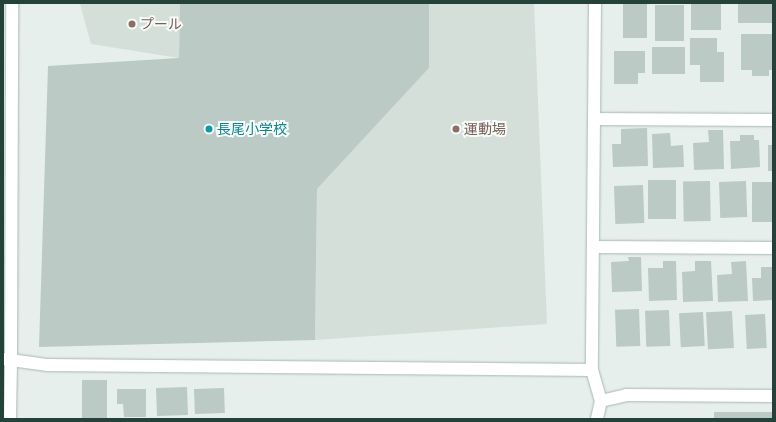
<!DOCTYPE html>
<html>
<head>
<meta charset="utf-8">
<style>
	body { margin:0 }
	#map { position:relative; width:776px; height:422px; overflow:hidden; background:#e6efeb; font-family:Jost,"Noto Sans JP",sans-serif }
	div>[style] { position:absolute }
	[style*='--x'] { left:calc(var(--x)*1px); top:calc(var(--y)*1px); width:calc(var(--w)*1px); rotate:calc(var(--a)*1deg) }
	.built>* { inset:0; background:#d4dfda }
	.building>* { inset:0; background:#bbcac4; transform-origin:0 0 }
	.roads { filter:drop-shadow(0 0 1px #a8b8b2) drop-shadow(0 0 1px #a8b8b2) }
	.minor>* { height:12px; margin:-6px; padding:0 6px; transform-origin:6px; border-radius:6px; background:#fff }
	.dots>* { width:11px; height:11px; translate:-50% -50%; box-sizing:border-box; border:2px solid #f7fbf9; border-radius:50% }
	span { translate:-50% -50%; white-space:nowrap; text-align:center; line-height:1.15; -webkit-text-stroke:4px #f7fbf9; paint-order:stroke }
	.education-label { font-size:14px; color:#785e54 }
	.left { translate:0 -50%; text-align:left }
	.culture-label { font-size:14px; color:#0d838f }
	.frame { position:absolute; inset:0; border:4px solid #24423a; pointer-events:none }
</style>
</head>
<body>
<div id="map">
	<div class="built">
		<div style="clip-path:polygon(180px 3px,179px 58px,91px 44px,80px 4px)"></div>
		<div style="clip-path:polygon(429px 3px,534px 3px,547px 324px,315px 340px,317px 189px,429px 68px)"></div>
	</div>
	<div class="building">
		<div style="clip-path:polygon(180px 3px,429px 3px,429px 68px,317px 189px,315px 340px,39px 347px,48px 66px,179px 58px)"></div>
		<div style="left:623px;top:3px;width:24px;height:35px"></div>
		<div style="left:691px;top:3px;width:30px;height:27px"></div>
		<div style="left:738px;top:3px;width:35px;height:20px"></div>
		<div style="left:655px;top:5px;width:29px;height:36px"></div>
		<div style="clip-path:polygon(741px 34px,773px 34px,773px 70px,769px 70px,769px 76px,752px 76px,752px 70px,741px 70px)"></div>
		<div style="clip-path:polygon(690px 38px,717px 38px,717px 52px,724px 52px,724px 82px,700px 82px,700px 65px,690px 65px)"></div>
		<div style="left:652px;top:47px;width:33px;height:27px"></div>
		<div style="clip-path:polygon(614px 51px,645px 51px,645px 73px,638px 73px,638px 84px,614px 84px)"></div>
		<div style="clip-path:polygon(647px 128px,648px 166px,613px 167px,612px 144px,621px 144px,621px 129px)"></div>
		<div style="clip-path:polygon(708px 130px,723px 130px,724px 169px,694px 170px,693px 143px,709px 142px)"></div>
		<div style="clip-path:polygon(670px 133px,671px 146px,683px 145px,684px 167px,653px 168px,652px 134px)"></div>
		<div style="clip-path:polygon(740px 135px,754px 135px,754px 140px,759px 140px,760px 167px,731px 169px,730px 141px,740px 141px)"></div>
		<div style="left:768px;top:145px;width:5px;height:26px"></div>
		<div style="left:648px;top:180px;width:28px;height:39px"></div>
		<div style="left:710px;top:181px;width:40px;height:27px;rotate:89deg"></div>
		<div style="left:746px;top:181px;width:36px;height:27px;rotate:88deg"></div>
		<div style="left:773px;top:182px;width:40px;height:21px;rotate:90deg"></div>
		<div style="left:643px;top:185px;width:38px;height:29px;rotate:88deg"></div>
		<div style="clip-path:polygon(628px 257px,641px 257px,642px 291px,612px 292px,611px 262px,629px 261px)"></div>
		<div style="clip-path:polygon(663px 261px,676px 261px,677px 300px,649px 301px,648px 268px,663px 268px)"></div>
		<div style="clip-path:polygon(695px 261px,711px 261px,713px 301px,683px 302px,682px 272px,695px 271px)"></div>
		<div style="clip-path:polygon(746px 261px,748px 301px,718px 302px,717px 275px,732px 274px,731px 262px)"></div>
		<div style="clip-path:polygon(761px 267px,773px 267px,773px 300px,753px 301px,752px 278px,761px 278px)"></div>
		<div style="left:639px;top:309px;width:37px;height:24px;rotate:88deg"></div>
		<div style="left:669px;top:310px;width:36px;height:24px;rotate:88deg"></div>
		<div style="left:732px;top:311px;width:37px;height:26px;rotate:87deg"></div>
		<div style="left:703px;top:312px;width:34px;height:24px;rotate:87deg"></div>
		<div style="left:765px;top:314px;width:34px;height:20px;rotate:87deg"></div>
		<div style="left:82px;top:380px;width:25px;height:39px"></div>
		<div style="left:187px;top:387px;width:28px;height:31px;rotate:88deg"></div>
		<div style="left:224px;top:388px;width:25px;height:30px;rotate:88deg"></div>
		<div style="clip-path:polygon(117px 389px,146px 389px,146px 417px,124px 417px,123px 404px,117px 404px)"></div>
		<div style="left:714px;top:412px;width:59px;height:7px"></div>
	</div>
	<div class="roads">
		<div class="minor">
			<div style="--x:595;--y:3;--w:367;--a:90.5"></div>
			<div style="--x:592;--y:370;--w:32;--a:74"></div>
			<div style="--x:601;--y:401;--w:18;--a:103"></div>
			<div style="--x:594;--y:119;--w:179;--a:0.3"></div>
			<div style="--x:596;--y:247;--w:177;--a:0.3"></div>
			<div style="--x:3;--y:359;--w:8;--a:7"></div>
			<div style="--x:11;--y:360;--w:357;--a:-89.8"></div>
			<div style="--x:601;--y:401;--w:26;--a:-13"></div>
			<div style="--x:626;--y:395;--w:147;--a:0.4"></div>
			<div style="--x:10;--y:419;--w:59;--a:-89"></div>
			<div style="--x:11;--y:360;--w:37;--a:8"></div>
			<div style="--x:48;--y:365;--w:544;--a:0.53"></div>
		</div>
	</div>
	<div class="dots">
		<div style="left:132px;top:24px;background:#8d6e63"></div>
		<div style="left:209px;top:129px;background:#0f9aa8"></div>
		<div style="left:456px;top:129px;background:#8d6e63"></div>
	</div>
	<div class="education-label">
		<span class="left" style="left:140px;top:24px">プール</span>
		<span class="left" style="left:464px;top:129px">運動場</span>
	</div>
	<div class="culture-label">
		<span class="left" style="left:217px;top:129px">長尾小学校</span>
	</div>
	<div class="frame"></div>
</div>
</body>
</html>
